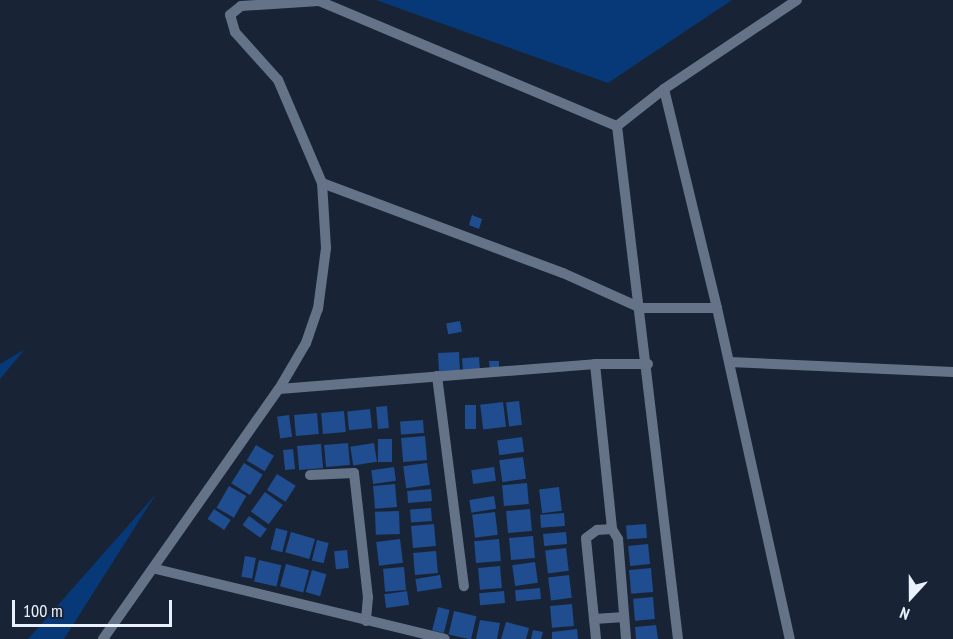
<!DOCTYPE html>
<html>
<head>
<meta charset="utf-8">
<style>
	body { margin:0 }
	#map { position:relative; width:953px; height:639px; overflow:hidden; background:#182435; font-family:"PT Sans Narrow",sans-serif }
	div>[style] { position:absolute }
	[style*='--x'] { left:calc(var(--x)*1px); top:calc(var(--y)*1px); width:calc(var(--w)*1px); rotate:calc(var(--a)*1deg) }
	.water>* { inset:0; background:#073877 }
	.building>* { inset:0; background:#1f4d8f; transform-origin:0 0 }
	.minor>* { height:10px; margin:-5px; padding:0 5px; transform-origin:5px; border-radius:5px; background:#657388 }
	span { translate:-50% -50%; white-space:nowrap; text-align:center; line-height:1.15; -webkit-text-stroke:5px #182435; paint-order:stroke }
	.north { position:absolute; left:881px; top:567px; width:60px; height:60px; -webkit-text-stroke:4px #182435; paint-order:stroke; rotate:201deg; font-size:16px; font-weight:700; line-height:24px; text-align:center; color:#e8f1fd }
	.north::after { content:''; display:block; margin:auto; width:21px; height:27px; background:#e8f1fd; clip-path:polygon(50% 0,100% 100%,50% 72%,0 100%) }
	.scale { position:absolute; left:12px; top:600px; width:160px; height:27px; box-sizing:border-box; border:3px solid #e8f1fd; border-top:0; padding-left:8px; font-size:18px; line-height:21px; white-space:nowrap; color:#e8f1fd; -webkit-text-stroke:4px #182435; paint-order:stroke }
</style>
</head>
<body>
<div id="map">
	<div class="water">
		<div style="clip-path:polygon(376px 0,732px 0,608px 83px)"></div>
		<div style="clip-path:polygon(25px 349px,0 379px,0 364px)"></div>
		<div style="clip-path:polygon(156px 494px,64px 639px,28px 639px)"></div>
	</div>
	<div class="building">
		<div style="clip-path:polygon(472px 215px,482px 219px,479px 229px,469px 225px)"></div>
		<div style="left:460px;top:321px;width:11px;height:14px;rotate:80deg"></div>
		<div style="left:459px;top:352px;width:21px;height:21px;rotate:87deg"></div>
		<div style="left:479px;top:357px;width:14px;height:17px;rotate:86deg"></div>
		<div style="clip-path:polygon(489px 361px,499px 361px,499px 369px,490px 370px)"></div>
		<div style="left:519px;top:401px;width:24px;height:13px;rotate:83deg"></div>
		<div style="left:503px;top:402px;width:25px;height:23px;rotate:83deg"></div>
		<div style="left:465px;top:405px;width:11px;height:24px"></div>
		<div style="left:387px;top:406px;width:22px;height:11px;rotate:85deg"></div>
		<div style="left:370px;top:409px;width:19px;height:23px;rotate:84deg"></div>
		<div style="left:344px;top:411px;width:21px;height:23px;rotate:85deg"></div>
		<div style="left:317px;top:413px;width:21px;height:23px;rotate:85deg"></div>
		<div style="left:289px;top:415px;width:22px;height:12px;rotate:82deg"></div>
		<div style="left:423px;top:420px;width:13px;height:23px;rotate:86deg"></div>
		<div style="left:425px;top:436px;width:24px;height:24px;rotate:85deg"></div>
		<div style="left:522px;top:437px;width:15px;height:25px;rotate:82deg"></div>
		<div style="left:378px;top:439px;width:14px;height:23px"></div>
		<div style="left:348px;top:443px;width:22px;height:24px;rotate:85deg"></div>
		<div style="left:374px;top:443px;width:19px;height:24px;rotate:81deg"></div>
		<div style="left:321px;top:444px;width:24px;height:24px;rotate:85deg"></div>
		<div style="left:256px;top:445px;width:21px;height:18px;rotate:31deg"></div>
		<div style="left:293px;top:449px;width:20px;height:10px;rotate:84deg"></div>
		<div style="left:523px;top:457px;width:22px;height:24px;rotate:82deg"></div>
		<div style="left:244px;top:463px;width:22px;height:24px;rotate:32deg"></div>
		<div style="left:427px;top:463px;width:22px;height:24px;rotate:82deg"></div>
		<div style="left:394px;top:467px;width:14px;height:23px;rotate:82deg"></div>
		<div style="left:494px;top:467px;width:14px;height:23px;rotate:82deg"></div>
		<div style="left:277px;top:474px;width:22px;height:19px;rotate:32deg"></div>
		<div style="left:527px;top:483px;width:21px;height:25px;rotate:85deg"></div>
		<div style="left:395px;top:484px;width:23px;height:22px;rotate:85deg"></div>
		<div style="left:229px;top:486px;width:20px;height:25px;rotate:30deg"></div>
		<div style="left:559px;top:487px;width:24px;height:20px;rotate:83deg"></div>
		<div style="left:431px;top:489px;width:12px;height:24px;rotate:85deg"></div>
		<div style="left:265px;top:492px;width:22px;height:24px;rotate:36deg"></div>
		<div style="left:494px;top:496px;width:13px;height:25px;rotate:81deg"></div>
		<div style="left:431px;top:508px;width:13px;height:21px;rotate:86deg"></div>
		<div style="left:214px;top:509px;width:20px;height:12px;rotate:33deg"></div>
		<div style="left:530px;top:509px;width:22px;height:24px;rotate:85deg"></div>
		<div style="left:399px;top:511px;width:23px;height:24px;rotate:88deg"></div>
		<div style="left:495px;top:512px;width:23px;height:23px;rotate:83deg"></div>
		<div style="left:564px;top:513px;width:13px;height:24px;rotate:86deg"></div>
		<div style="left:249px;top:516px;width:22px;height:11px;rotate:36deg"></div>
		<div style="left:434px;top:524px;width:22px;height:23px;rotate:85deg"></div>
		<div style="left:646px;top:524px;width:14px;height:20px;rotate:86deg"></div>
		<div style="left:276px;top:528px;width:12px;height:22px;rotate:14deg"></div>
		<div style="left:291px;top:532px;width:25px;height:21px;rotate:16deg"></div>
		<div style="left:566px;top:532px;width:12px;height:23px;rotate:85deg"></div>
		<div style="left:533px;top:536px;width:22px;height:24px;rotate:85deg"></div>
		<div style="left:400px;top:539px;width:24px;height:24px;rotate:83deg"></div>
		<div style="left:499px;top:539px;width:22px;height:25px;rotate:85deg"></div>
		<div style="left:317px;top:540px;width:12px;height:21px;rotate:14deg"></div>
		<div style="left:648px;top:544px;width:20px;height:20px;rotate:84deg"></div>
		<div style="left:566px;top:548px;width:23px;height:21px;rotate:83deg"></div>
		<div style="left:347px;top:550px;width:18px;height:13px;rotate:84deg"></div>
		<div style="left:436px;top:551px;width:22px;height:23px;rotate:85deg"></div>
		<div style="left:245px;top:556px;width:11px;height:21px;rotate:10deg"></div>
		<div style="left:259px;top:560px;width:23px;height:22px;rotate:13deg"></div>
		<div style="left:535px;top:562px;width:21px;height:23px;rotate:82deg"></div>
		<div style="left:286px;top:564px;width:24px;height:23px;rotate:15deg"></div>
		<div style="left:500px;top:566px;width:22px;height:22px;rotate:85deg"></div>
		<div style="left:404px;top:567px;width:23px;height:21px;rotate:85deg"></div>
		<div style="left:651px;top:568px;width:24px;height:22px;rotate:85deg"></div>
		<div style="left:312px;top:570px;width:15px;height:23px;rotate:16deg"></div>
		<div style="left:440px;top:575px;width:13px;height:25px;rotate:81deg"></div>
		<div style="left:569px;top:575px;width:23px;height:21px;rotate:83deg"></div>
		<div style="left:540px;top:588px;width:11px;height:25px;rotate:85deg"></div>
		<div style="left:407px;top:591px;width:14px;height:23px;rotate:82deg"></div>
		<div style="left:504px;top:591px;width:12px;height:25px;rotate:85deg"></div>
		<div style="left:653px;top:597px;width:22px;height:20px;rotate:85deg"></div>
		<div style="left:572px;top:604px;width:22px;height:22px;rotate:85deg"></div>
		<div style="left:438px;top:607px;width:12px;height:24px;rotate:14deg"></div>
		<div style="left:454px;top:611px;width:23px;height:24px;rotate:13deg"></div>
		<div style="clip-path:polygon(480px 620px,500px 623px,497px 639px,476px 639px)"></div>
		<div style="clip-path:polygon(506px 622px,529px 628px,526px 639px,501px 639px)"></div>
		<div style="clip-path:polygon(656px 625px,658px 639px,636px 639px,635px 627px)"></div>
		<div style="clip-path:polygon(577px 629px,578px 639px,552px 639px,552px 632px)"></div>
		<div style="clip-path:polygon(533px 630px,543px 632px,541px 639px,531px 639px)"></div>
	</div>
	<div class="minor">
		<div style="--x:664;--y:89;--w:225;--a:76.4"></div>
		<div style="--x:717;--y:308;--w:339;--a:77.6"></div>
		<div style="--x:617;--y:126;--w:517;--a:83.22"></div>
		<div style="--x:617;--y:126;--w:60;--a:-38.2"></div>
		<div style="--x:664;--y:89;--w:160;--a:-33.8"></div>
		<div style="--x:322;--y:183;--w:257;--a:20.5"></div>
		<div style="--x:563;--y:273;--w:85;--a:24.2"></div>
		<div style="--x:641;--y:308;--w:76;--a:0"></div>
		<div style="--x:730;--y:362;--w:223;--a:2.6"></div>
		<div style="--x:595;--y:364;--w:166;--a:84.1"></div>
		<div style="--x:437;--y:376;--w:212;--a:82.7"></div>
		<div style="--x:279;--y:389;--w:317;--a:-4.5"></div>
		<div style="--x:595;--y:364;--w:53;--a:0"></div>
		<div style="--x:310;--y:475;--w:44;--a:-2.6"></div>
		<div style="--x:354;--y:473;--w:125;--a:83.6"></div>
		<div style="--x:368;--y:597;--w:24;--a:95"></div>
		<div style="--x:156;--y:569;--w:297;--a:13.6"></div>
		<div style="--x:594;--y:619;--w:30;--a:-4"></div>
		<div style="--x:103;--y:639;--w:306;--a:-54.9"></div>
		<div style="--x:279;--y:389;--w:53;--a:-59.6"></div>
		<div style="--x:306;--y:343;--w:36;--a:-71"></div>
		<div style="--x:318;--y:309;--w:62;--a:-82.5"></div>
		<div style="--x:326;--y:248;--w:65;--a:-93.5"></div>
		<div style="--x:322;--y:183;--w:112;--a:-113.1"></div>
		<div style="--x:278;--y:80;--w:64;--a:-131.9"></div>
		<div style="--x:235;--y:32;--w:18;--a:-106"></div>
		<div style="--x:230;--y:15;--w:14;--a:-39"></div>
		<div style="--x:241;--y:6;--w:78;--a:-3.7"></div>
		<div style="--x:319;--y:1;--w:323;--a:22.8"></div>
		<div style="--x:596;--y:639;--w:101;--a:-95.7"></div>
		<div style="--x:586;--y:538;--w:14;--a:-36"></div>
		<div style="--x:597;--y:530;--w:15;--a:-4"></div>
		<div style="--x:612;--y:529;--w:12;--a:59"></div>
		<div style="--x:618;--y:539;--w:100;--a:85.4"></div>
	</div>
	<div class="north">N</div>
	<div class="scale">100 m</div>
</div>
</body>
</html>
